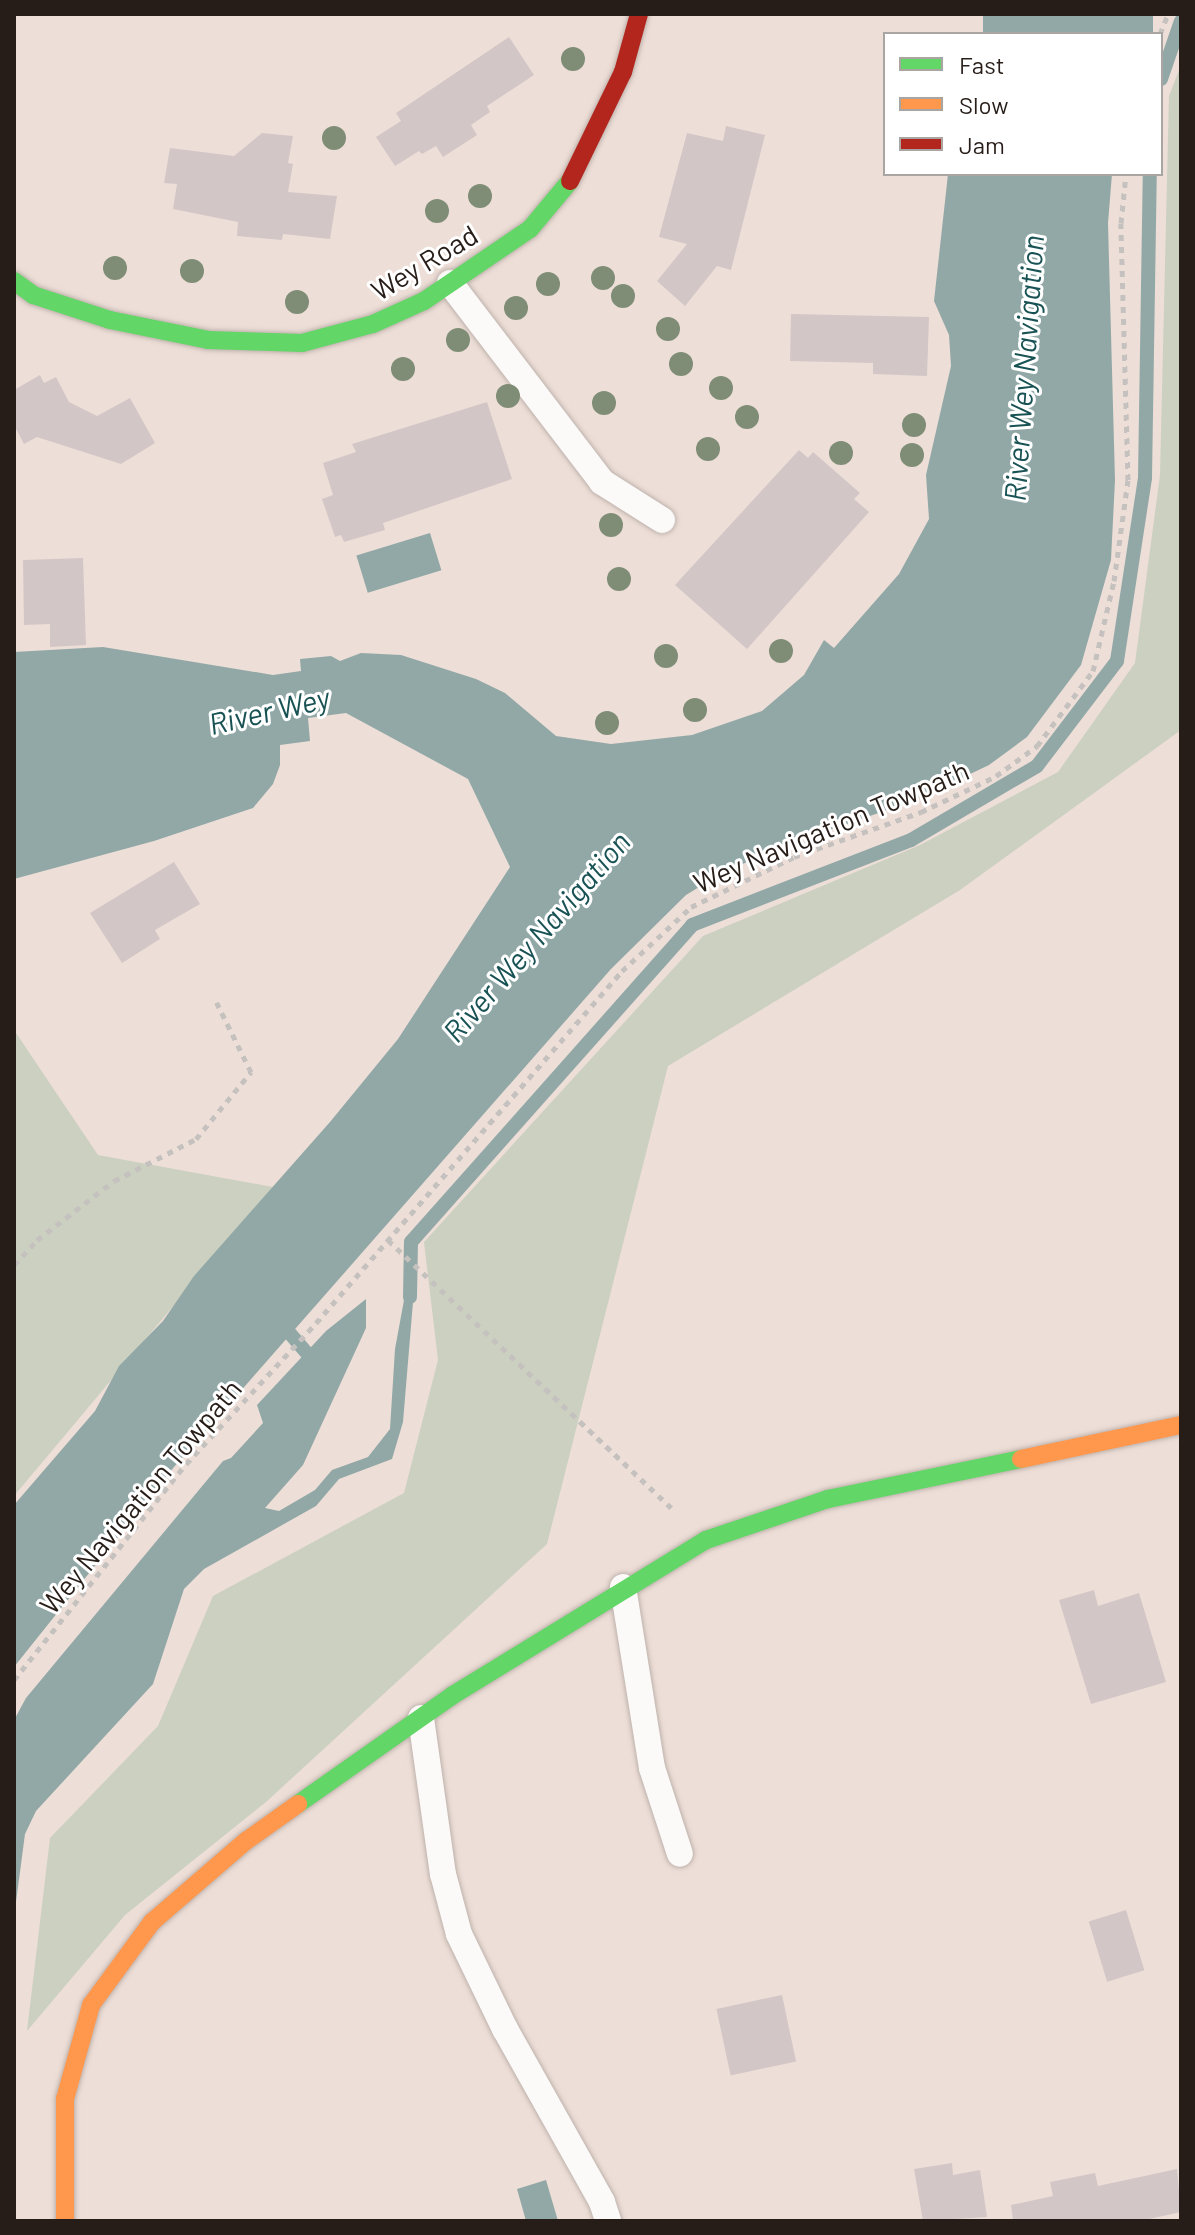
<!DOCTYPE html>
<html>
<head>
<meta charset="utf-8">
<style>
	body { margin:0 }
	#map { position:relative; width:1195px; height:2235px; overflow:hidden; background:#edded7; font-family:Barlow,sans-serif }
	div>[style] { position:absolute }
	[style*='--x'] { left:calc(var(--x)*1px); top:calc(var(--y)*1px); width:calc(var(--w)*1px); rotate:calc(var(--a)*1deg) }
	.green>* { inset:0; background:#cbd0c1 }
	.water>* { inset:0; background:#92a8a7; transform-origin:0 0 }
	.stream>* { height:14px; margin:-7px; padding:0 7px; transform-origin:7px; border-radius:7px; background:#92a8a7 }
	.building>* { inset:0; background:#d3c6c6; transform-origin:0 0 }
	.path>* { height:5px; margin-top:-2.5px; transform-origin:0; background:repeating-linear-gradient(90deg,#c5c1be 0 6px,transparent 0 12px) }
	.roads { filter:drop-shadow(0 0 2px #beb2ac) drop-shadow(0 0 2px #beb2ac) }
	.lane>* { height:26px; margin:-13px; padding:0 13px; transform-origin:13px; border-radius:13px; background:#fcfaf9 }
	.fast>* { height:18px; margin:-9px; padding:0 9px; transform-origin:9px; border-radius:9px; background:#63d668 }
	.slow>* { height:18px; margin:-9px; padding:0 9px; transform-origin:9px; border-radius:9px; background:#ff974d }
	.jam>* { height:18px; margin:-9px; padding:0 9px; transform-origin:9px; border-radius:9px; background:#b3261e }
	.trees>* { width:24px; height:24px; margin:-12px; border-radius:50%; background:#7f8d76 }
	span { translate:-50% -50%; white-space:nowrap; text-align:center; line-height:1.15; -webkit-text-stroke:6px #fff; paint-order:stroke }
	.street-label { font-size:28px; color:#271d18 }
	.water-label { font-size:30px; color:#195254; font-style:italic }
	.frame { position:absolute; inset:0; border:16px solid #271d18; pointer-events:none }
	.legend { position:absolute; left:883px; top:32px; width:280px; height:144px; box-sizing:border-box; background:#fff; border:2px solid #a9a5a3; margin:0; padding:10px 14px; list-style:none; font-size:24px; color:#271d18 }
	.legend li { display:flex; align-items:center; gap:16px; height:40px }
	.legend b { width:40px; border:2px solid #a9a5a3 }
</style>
</head>
<body>
<div id="map">
	<div class="green">
		<div style="clip-path:polygon(1181px 65px,1181px 730px,960px 890px,668px 1066px,547px 1544px,266px 1802px,125px 1915px,27px 2031px,50px 1838px,158px 1726px,213px 1596px,404px 1493px,438px 1360px,424px 1242px,703px 936px,920px 845px,1058px 772px,1135px 663px,1160px 475px,1169px 96px)"></div>
		<div style="clip-path:polygon(14px 1030px,98px 1155px,273px 1187px,14px 1496px)"></div>
	</div>
	<div class="water">
		<div style="left:983px;top:14px;width:170px;height:22px"></div>
		<div style="clip-path:polygon(948px 174px,1112px 174px,1108px 223px,1115px 480px,1111px 560px,1081px 665px,1027px 737px,989px 765px,916px 800px,789px 844px,724px 872px,686px 895px,611px 969px,174px 1467px,14px 1667px,14px 1505px,95px 1411px,119px 1366px,163px 1321px,194px 1276px,330px 1122px,398px 1039px,510px 867px,468px 779px,346px 713px,308px 718px,310px 741px,280px 745px,280px 765px,273px 784px,253px 808px,154px 841px,14px 879px,14px 652px,103px 647px,273px 675px,301px 671px,300px 659px,331px 656px,340px 661px,361px 653px,401px 655px,476px 679px,505px 693px,556px 736px,611px 744px,692px 735px,762px 711px,804px 675px,824px 640px,834px 648px,899px 574px,929px 519px,926px 475px,951px 366px,949px 335px,934px 301px)"></div>
		<div style="left:430px;top:533px;width:39px;height:77px;rotate:73deg"></div>
		<div style="clip-path:polygon(410px 1297px,413px 1302px,403px 1422px,392px 1459px,339px 1479px,316px 1506px,204px 1569px,184px 1589px,153px 1684px,36px 1811px,25px 1834px,14px 1917px,14px 1720px,26px 1698px,223px 1461px,231px 1458px,263px 1423px,257px 1405px,326px 1331px,366px 1299px,366px 1328px,303px 1465px,265px 1508px,279px 1511px,315px 1490px,332px 1470px,368px 1457px,390px 1429px,395px 1349px,404px 1300px)"></div>
		<div style="clip-path:polygon(546px 2180px,558px 2221px,526px 2221px,517px 2189px)"></div>
	</div>
	<div class="stream">
		<div style="--x:1161;--y:79;--w:61;--a:-71"></div>
		<div style="--x:410;--y:1297;--w:55;--a:-89"></div>
		<div style="--x:411;--y:1242;--w:424;--a:-48.4"></div>
		<div style="--x:692;--y:925;--w:235;--a:-21.2"></div>
		<div style="--x:911;--y:840;--w:146;--a:-30.4"></div>
		<div style="--x:1037;--y:766;--w:132;--a:-52.7"></div>
		<div style="--x:1117;--y:661;--w:185;--a:-81.3"></div>
		<div style="--x:1145;--y:478;--w:304;--a:-89.1"></div>
		<div style="--x:281;--y:1323;--w:55;--a:49.4"></div>
	</div>
	<div class="building">
		<div style="clip-path:polygon(509px 37px,534px 75px,487px 106px,490px 112px,471px 125px,477px 135px,443px 157px,436px 146px,422px 154px,419px 151px,395px 166px,376px 137px,401px 121px,396px 113px)"></div>
		<div style="clip-path:polygon(726px 126px,765px 135px,731px 270px,717px 266px,685px 306px,657px 281px,687px 244px,659px 237px,687px 133px,723px 141px)"></div>
		<div style="clip-path:polygon(262px 133px,293px 136px,288px 163px,293px 164px,288px 192px,337px 196px,330px 239px,283px 234px,282px 240px,237px 236px,238px 222px,173px 209px,177px 184px,164px 183px,170px 148px,234px 156px)"></div>
		<div style="clip-path:polygon(791px 314px,929px 317px,927px 376px,873px 374px,873px 363px,790px 361px)"></div>
		<div style="clip-path:polygon(40px 375px,44px 383px,56px 377px,69px 402px,97px 416px,130px 398px,155px 443px,121px 464px,37px 437px,24px 444px,14px 425px,14px 390px)"></div>
		<div style="clip-path:polygon(487px 402px,512px 479px,383px 523px,385px 530px,344px 542px,341px 535px,335px 537px,322px 499px,333px 495px,323px 463px,356px 452px,352px 444px)"></div>
		<div style="clip-path:polygon(799px 450px,808px 458px,813px 452px,860px 493px,854px 499px,869px 512px,747px 649px,675px 585px)"></div>
		<div style="clip-path:polygon(83px 558px,86px 645px,50px 647px,50px 624px,24px 625px,23px 560px)"></div>
		<div style="clip-path:polygon(174px 862px,200px 904px,155px 930px,160px 939px,122px 963px,90px 913px)"></div>
		<div style="clip-path:polygon(1094px 1590px,1098px 1606px,1139px 1593px,1166px 1682px,1091px 1704px,1059px 1600px)"></div>
		<div style="left:1126px;top:1910px;width:63px;height:39px;rotate:73deg"></div>
		<div style="left:782px;top:1995px;width:68px;height:67px;rotate:78deg"></div>
		<div style="clip-path:polygon(952px 2163px,953px 2175px,980px 2170px,987px 2217px,923px 2221px,914px 2169px)"></div>
		<div style="clip-path:polygon(1177px 2169px,1181px 2212px,1140px 2221px,1013px 2221px,1011px 2205px,1053px 2196px,1050px 2182px,1095px 2173px,1098px 2186px)"></div>
	</div>
	<div class="path">
		<div style="--x:1160;--y:34;--w:22;--a:-68"></div>
		<div style="--x:388;--y:1240;--w:391;--a:43.4"></div>
		<div style="--x:14;--y:1265;--w:34;--a:-47"></div>
		<div style="--x:37;--y:1240;--w:97;--a:-37.5"></div>
		<div style="--x:114;--y:1181;--w:92;--a:-27.1"></div>
		<div style="--x:196;--y:1139;--w:87;--a:-50.6"></div>
		<div style="--x:251;--y:1072;--w:81;--a:-116.3"></div>
		<div style="--x:14;--y:1680;--w:276;--a:-51.5"></div>
		<div style="--x:186;--y:1464;--w:192;--a:-47.3"></div>
		<div style="--x:316;--y:1323;--w:466;--a:-49"></div>
		<div style="--x:622;--y:971;--w:94;--a:-42.8"></div>
		<div style="--x:691;--y:907;--w:114;--a:-25.9"></div>
		<div style="--x:794;--y:857;--w:135;--a:-19.5"></div>
		<div style="--x:921;--y:812;--w:83;--a:-25.6"></div>
		<div style="--x:996;--y:776;--w:51;--a:-36.2"></div>
		<div style="--x:1037;--y:746;--w:94;--a:-53.3"></div>
		<div style="--x:1093;--y:671;--w:92;--a:-76.9"></div>
		<div style="--x:1114;--y:581;--w:102;--a:-82.1"></div>
		<div style="--x:1128;--y:480;--w:257;--a:-91.6"></div>
		<div style="--x:1121;--y:223;--w:49;--a:-84.2"></div>
	</div>
	<div class="roads">
		<div class="lane">
			<div style="--x:450;--y:283;--w:250;--a:52.6"></div>
			<div style="--x:602;--y:482;--w:71;--a:32.3"></div>
			<div style="--x:623;--y:1587;--w:183;--a:80.9"></div>
			<div style="--x:652;--y:1768;--w:90;--a:72"></div>
			<div style="--x:421;--y:1718;--w:158;--a:82"></div>
			<div style="--x:443;--y:1874;--w:62;--a:75.1"></div>
			<div style="--x:459;--y:1934;--w:106;--a:64.2"></div>
			<div style="--x:505;--y:2029;--w:198;--a:60.7"></div>
			<div style="--x:602;--y:2202;--w:20;--a:72"></div>
		</div>
		<div class="fast">
			<div style="--x:14;--y:281;--w:24;--a:36"></div>
			<div style="--x:33;--y:295;--w:81;--a:18"></div>
			<div style="--x:110;--y:320;--w:100;--a:11.5"></div>
			<div style="--x:208;--y:340;--w:94;--a:1.8"></div>
			<div style="--x:302;--y:343;--w:73;--a:-15"></div>
			<div style="--x:373;--y:324;--w:56;--a:-24.3"></div>
			<div style="--x:424;--y:301;--w:128;--a:-34.2"></div>
			<div style="--x:530;--y:229;--w:62;--a:-50.2"></div>
			<div style="--x:298;--y:1804;--w:189;--a:-35.1"></div>
			<div style="--x:453;--y:1695;--w:297;--a:-31.5"></div>
			<div style="--x:706;--y:1540;--w:129;--a:-18.6"></div>
			<div style="--x:828;--y:1499;--w:197;--a:-11.7"></div>
		</div>
		<div class="slow">
			<div style="--x:1021;--y:1459;--w:164;--a:-12"></div>
			<div style="--x:65;--y:2221;--w:122;--a:-90"></div>
			<div style="--x:65;--y:2099;--w:98;--a:-74.5"></div>
			<div style="--x:91;--y:2005;--w:103;--a:-53.7"></div>
			<div style="--x:152;--y:1922;--w:124;--a:-40.8"></div>
			<div style="--x:246;--y:1841;--w:64;--a:-35.4"></div>
		</div>
		<div class="jam">
			<div style="--x:570;--y:181;--w:121;--a:-64.1"></div>
			<div style="--x:623;--y:72;--w:60;--a:-74.6"></div>
		</div>
	</div>
	<div class="trees">
		<div style="left:573px;top:59px"></div>
		<div style="left:334px;top:138px"></div>
		<div style="left:480px;top:196px"></div>
		<div style="left:437px;top:211px"></div>
		<div style="left:115px;top:268px"></div>
		<div style="left:192px;top:271px"></div>
		<div style="left:603px;top:278px"></div>
		<div style="left:548px;top:284px"></div>
		<div style="left:623px;top:296px"></div>
		<div style="left:297px;top:302px"></div>
		<div style="left:516px;top:308px"></div>
		<div style="left:668px;top:329px"></div>
		<div style="left:458px;top:340px"></div>
		<div style="left:681px;top:364px"></div>
		<div style="left:403px;top:369px"></div>
		<div style="left:721px;top:388px"></div>
		<div style="left:508px;top:396px"></div>
		<div style="left:604px;top:403px"></div>
		<div style="left:747px;top:417px"></div>
		<div style="left:914px;top:425px"></div>
		<div style="left:708px;top:449px"></div>
		<div style="left:841px;top:453px"></div>
		<div style="left:912px;top:455px"></div>
		<div style="left:611px;top:525px"></div>
		<div style="left:619px;top:579px"></div>
		<div style="left:781px;top:651px"></div>
		<div style="left:666px;top:656px"></div>
		<div style="left:695px;top:710px"></div>
		<div style="left:607px;top:723px"></div>
	</div>
	<div class="street-label">
		<span style="left:424px;top:262px;rotate:-31deg">Wey Road</span>
		<span style="left:831px;top:826px;rotate:-23deg">Wey Navigation Towpath</span>
		<span style="left:140px;top:1496px;rotate:-50deg">Wey Navigation Towpath</span>
	</div>
	<div class="water-label">
		<span style="left:1023px;top:368px;rotate:-86deg">River Wey Navigation</span>
		<span style="left:269px;top:710px;rotate:-13deg">River Wey</span>
		<span style="left:536px;top:936px;rotate:-49deg">River Wey Navigation</span>
	</div>
	<div class="frame"></div>
	<ul class="legend">
	<li><b style="height:10px;background:#63d668"></b>Fast</li>
	<li><b style="height:10px;background:#ff974d"></b>Slow</li>
	<li><b style="height:10px;background:#b3261e"></b>Jam</li>
	</ul>
</div>
</body>
</html>
